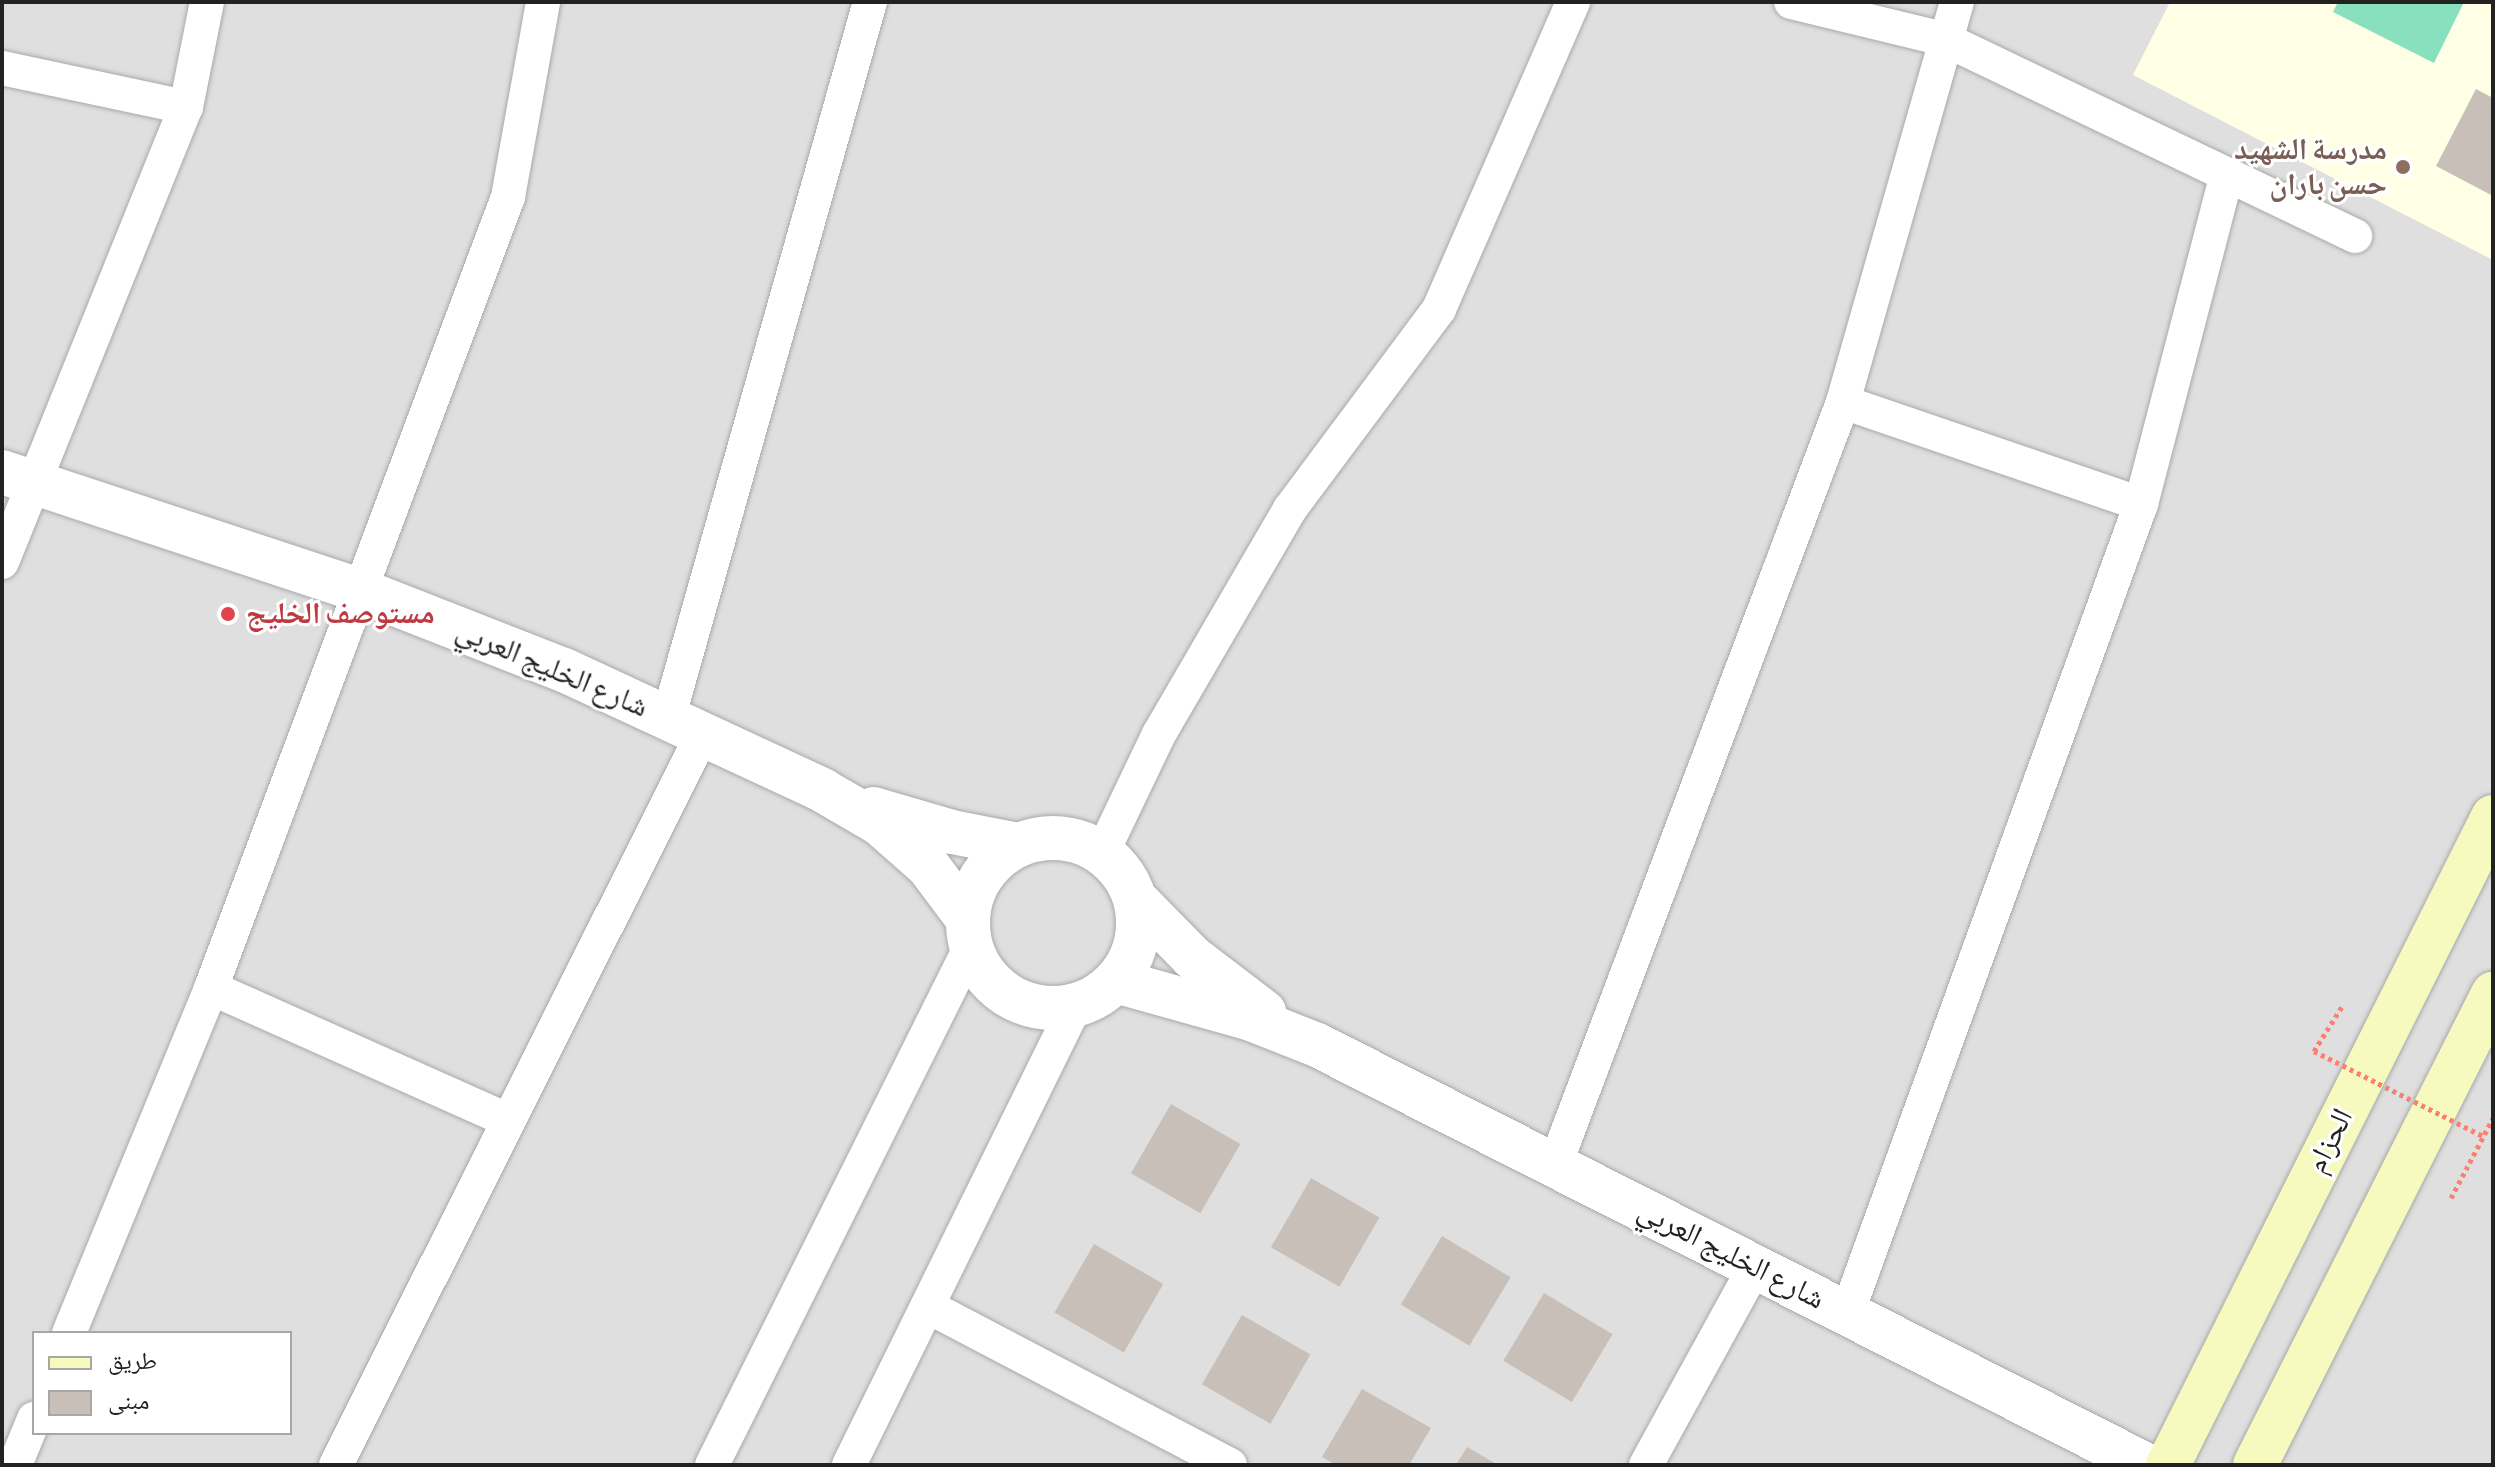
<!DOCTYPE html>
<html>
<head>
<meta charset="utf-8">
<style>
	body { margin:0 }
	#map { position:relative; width:2495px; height:1467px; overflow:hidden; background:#f2efe9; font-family:"Sofia Sans Condensed","Noto Naskh Arabic",sans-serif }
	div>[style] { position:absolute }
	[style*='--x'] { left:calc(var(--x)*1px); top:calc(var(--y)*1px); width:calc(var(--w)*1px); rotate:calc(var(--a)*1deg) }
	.residential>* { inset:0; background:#e0dfdf }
	.education>* { inset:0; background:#ffffe5 }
	.pitch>* { inset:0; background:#88e0be }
	.building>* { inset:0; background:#c7bfb8; transform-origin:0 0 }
	.path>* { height:5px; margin-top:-2.5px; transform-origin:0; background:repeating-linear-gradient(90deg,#fa8072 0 4px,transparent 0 8px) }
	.roads { filter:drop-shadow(0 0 2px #a9a9a9) drop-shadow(0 0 2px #a9a9a9) }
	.minor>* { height:34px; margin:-17px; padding:0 17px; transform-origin:17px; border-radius:17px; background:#fff }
	.tertiary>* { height:44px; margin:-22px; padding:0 22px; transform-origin:22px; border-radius:22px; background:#fff }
	.tertiary>.ring { margin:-22px; padding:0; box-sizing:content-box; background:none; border:44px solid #fff; border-radius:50% }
	.secondary>* { height:44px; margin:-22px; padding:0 22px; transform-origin:22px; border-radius:22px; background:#f7fabf }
	.path-bridge>* { height:5px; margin-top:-2.5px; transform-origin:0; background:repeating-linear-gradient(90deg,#fa8072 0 4px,transparent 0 8px) }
	.dots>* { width:22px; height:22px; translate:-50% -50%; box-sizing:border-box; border:4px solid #fff; border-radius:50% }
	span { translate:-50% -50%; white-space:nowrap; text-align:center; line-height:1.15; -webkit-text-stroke:6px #fff; paint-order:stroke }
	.education-label { font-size:30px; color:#785e54; font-weight:700 }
	.right { translate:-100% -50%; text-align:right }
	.health-label { font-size:30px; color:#be3a42; font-weight:700 }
	.left { translate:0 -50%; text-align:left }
	.street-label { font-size:30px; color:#222 }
	.frame { position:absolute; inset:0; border:4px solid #222; pointer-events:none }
	.legend { position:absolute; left:32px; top:1331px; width:260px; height:104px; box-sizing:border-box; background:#fff; border:2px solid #a7a7a7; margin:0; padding:10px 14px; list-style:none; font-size:24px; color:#222 }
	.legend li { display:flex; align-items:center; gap:16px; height:40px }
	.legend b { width:40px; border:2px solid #a7a7a7 }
</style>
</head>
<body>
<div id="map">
	<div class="residential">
		<div style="clip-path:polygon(evenodd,2px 2px,2493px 2px,2493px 1465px,2px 1465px,2px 2px,34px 1333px,290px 1333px,290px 1433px,34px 1433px,34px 1333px)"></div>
	</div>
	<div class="education">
		<div style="clip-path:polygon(2170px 2px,2493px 2px,2493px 260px,2133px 75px)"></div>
	</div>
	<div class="pitch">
		<div style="clip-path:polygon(2338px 2px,2464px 2px,2434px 63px,2333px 12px)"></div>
	</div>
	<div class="building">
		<div style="clip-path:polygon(2476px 89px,2493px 98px,2493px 196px,2436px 166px)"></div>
		<div style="left:1171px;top:1104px;width:80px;height:80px;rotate:30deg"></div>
		<div style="left:1311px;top:1178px;width:79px;height:80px;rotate:30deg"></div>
		<div style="left:1442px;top:1236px;width:80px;height:80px;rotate:31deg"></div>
		<div style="left:1094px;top:1244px;width:80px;height:79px;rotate:30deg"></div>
		<div style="left:1544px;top:1293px;width:80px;height:79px;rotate:31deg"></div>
		<div style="left:1242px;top:1315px;width:79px;height:80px;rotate:30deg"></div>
		<div style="clip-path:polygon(1362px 1389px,1431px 1428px,1409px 1465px,1336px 1465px,1322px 1457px)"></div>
		<div style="clip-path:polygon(1467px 1447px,1498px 1465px,1456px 1465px)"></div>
	</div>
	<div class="path">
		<div style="--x:2314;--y:1051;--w:54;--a:-57.8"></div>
		<div style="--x:2451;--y:1198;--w:90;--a:-62.3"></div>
	</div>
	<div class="roads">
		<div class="minor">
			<div style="--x:1791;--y:2;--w:157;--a:13.6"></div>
			<div style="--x:1944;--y:39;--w:456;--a:25.6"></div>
			<div style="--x:2;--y:68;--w:188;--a:12"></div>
			<div style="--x:1843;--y:402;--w:315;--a:18.9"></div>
			<div style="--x:2;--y:562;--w:491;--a:-68"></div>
			<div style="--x:186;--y:107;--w:107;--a:-78.7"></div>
			<div style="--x:668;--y:719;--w:745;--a:-74.27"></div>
			<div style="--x:1102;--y:853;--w:132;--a:-64.4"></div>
			<div style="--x:1159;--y:734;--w:260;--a:-59.8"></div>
			<div style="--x:1290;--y:509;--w:249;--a:-53.3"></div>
			<div style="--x:1439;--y:309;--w:335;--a:-66.4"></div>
			<div style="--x:211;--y:988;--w:324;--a:24"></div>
			<div style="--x:1555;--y:1165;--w:816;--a:-69.32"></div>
			<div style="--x:1843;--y:402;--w:416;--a:-74.1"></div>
			<div style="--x:929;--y:1307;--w:340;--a:27.7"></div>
			<div style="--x:1847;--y:1314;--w:862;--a:-70.05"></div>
			<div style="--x:2141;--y:504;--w:340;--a:-75.4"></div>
			<div style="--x:69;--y:1333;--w:373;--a:-67.6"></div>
			<div style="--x:211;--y:988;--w:845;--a:-69.42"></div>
			<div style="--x:508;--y:197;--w:198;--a:-79.8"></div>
			<div style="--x:15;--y:1465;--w:50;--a:-67.6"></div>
			<div style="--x:336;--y:1465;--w:817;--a:-63.37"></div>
			<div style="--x:712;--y:1465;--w:580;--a:-63.48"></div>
			<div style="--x:849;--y:1465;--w:512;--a:-63.79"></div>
			<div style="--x:1646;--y:1465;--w:226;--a:-61.2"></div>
		</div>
		<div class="tertiary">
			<div style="--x:2;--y:472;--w:379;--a:18.3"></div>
			<div style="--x:362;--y:591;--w:217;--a:21.4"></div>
			<div style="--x:564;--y:670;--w:285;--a:24.9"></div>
			<div style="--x:822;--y:790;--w:66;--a:30.1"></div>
			<div style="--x:879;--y:823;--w:65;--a:41.3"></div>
			<div style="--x:928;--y:866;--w:65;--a:53.1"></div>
			<div style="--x:873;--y:809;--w:82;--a:16.2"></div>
			<div style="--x:952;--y:832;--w:68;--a:11"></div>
			<div class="ring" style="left:968px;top:838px;width:126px;height:126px"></div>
			<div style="--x:1138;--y:902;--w:77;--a:45.5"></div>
			<div style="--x:1192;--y:957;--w:91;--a:37.4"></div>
			<div style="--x:1116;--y:981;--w:140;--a:15.7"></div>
			<div style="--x:1251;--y:1019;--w:71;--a:21.5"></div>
			<div style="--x:1317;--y:1045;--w:929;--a:26.87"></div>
		</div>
		<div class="secondary">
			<div style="--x:2168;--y:1465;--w:725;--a:-63.36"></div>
			<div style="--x:2255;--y:1465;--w:528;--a:-63.19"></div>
		</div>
	</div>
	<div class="path-bridge">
		<div style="--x:2314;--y:1051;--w:189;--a:26.7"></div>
	</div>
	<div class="dots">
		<div style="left:2403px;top:167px;background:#8d6e63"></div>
		<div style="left:228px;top:614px;background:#e0444e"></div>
	</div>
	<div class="education-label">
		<span class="right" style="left:2387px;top:167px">مدرسة الشهيد<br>حسن باران</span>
	</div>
	<div class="health-label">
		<span class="left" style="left:246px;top:614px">مستوصف الخليج</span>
	</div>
	<div class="street-label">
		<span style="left:552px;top:669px;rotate:23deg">شارع الخليج العربي</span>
		<span style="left:2330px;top:1141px;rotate:-63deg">الحزام</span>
		<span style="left:1731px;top:1255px;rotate:27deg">شارع الخليج العربي</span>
	</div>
	<div class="frame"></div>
	<ul class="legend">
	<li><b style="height:10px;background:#f7fabf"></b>طريق</li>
	<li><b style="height:22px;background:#c7bfb8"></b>مبنى</li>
	</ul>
</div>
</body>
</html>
